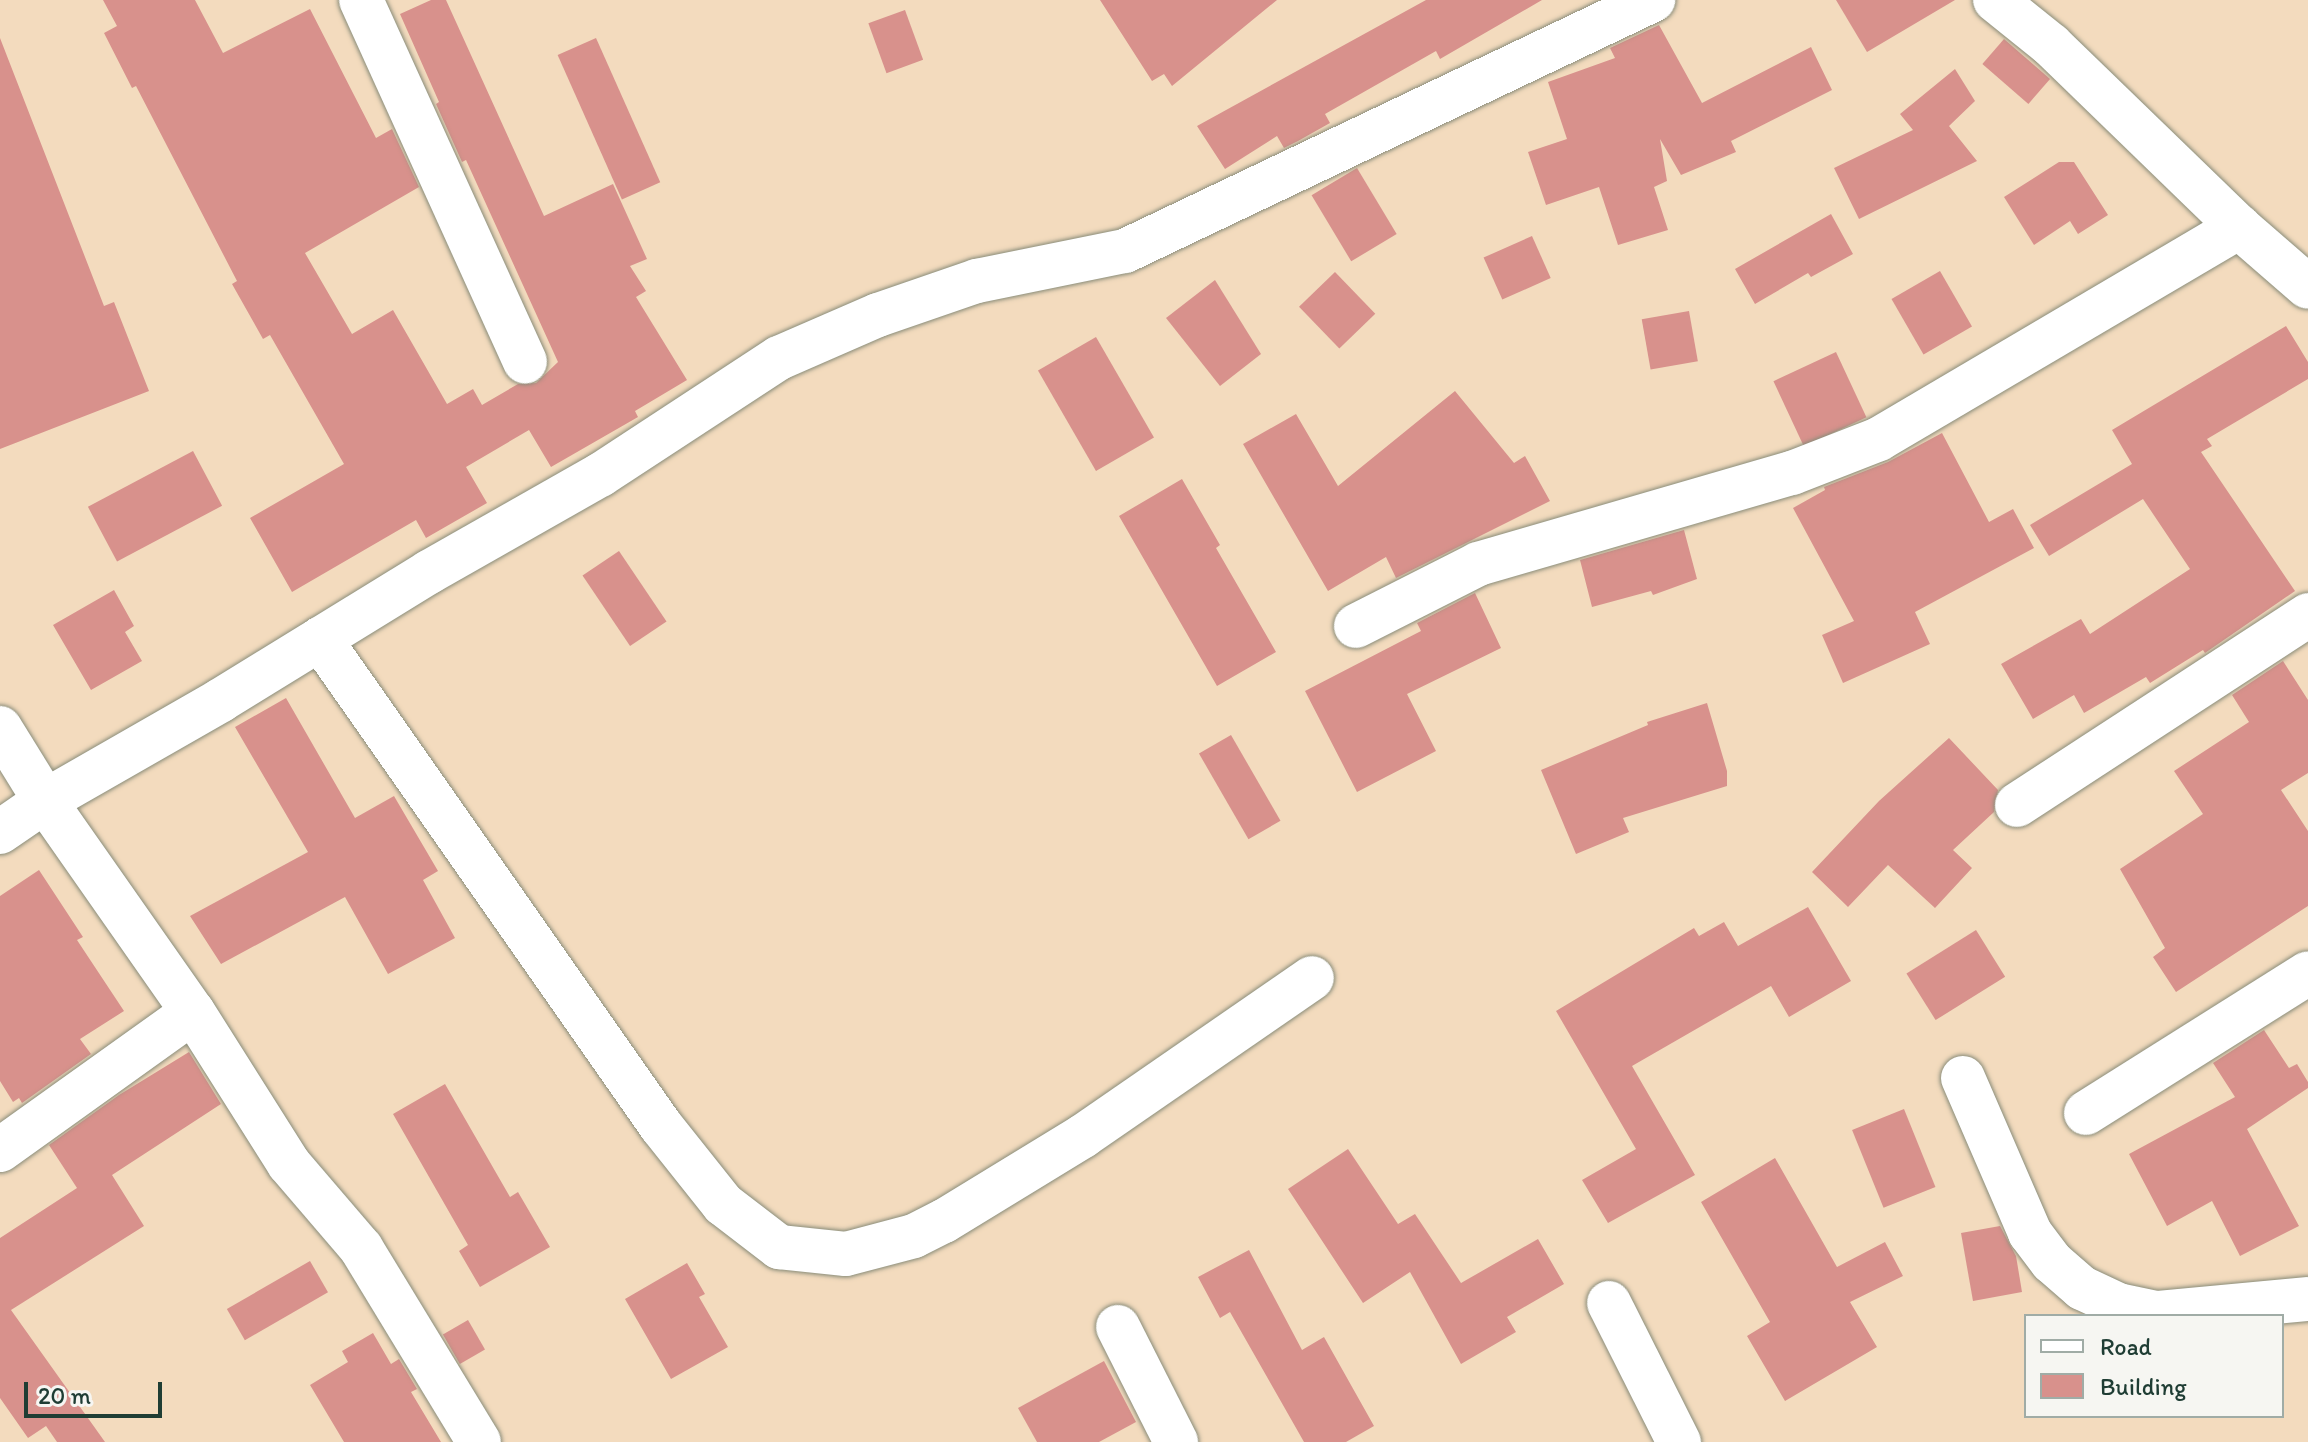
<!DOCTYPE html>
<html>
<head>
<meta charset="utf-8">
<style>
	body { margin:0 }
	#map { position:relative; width:2308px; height:1442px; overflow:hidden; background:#f3dbbe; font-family:Itim,sans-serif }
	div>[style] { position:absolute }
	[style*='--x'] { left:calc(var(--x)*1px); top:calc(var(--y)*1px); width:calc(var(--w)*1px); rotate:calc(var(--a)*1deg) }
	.building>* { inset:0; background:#d8918c; transform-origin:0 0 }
	.roads { filter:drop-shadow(0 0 2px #898c79) drop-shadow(0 0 2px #898c79) }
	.minor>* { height:44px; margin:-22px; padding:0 22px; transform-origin:22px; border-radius:22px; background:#fff }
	span { translate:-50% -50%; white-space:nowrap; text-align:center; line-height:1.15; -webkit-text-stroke:6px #f6f6f2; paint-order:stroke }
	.legend { position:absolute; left:2024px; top:1314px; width:260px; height:104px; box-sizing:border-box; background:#f6f6f2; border:2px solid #a0aca6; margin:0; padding:10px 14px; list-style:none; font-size:24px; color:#1f3d34 }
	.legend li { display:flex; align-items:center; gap:16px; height:40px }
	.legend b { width:40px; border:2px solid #a0aca6 }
	.scale { position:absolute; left:24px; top:1382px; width:138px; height:36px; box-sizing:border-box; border:4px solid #1f3d34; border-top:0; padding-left:10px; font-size:24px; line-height:28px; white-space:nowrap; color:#1f3d34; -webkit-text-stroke:6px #f6f6f2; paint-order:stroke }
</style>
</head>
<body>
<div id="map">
	<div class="building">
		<div style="clip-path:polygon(103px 0,195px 0,223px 53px,310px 9px,376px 138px,392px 129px,419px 187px,305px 253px,352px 334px,393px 310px,447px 404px,473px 389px,482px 405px,518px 384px,536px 383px,558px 362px,466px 160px,462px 162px,436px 104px,439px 102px,400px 14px,431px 0,446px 0,544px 216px,613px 184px,647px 259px,630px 266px,646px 291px,636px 297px,687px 380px,635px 411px,638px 417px,551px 467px,529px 430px,466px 467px,487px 503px,426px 538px,416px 520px,292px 592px,250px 518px,344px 464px,270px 335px,263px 339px,232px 284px,237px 281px,136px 86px,132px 88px,104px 33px,117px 26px)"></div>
		<div style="clip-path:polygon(1100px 0,1277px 0,1172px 86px,1164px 74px,1152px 81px)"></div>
		<div style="clip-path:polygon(1426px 0,1542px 0,1440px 59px,1436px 51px,1325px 114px,1330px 123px,1298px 141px,1284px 148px,1277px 136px,1225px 169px,1197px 126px)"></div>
		<div style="clip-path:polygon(1836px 0,1955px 0,1867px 52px)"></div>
		<div style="left:905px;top:10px;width:53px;height:39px;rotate:70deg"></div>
		<div style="clip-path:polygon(1659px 25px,1702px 103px,1811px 47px,1832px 90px,1731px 141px,1736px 152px,1681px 175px,1660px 139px,1667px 181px,1654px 187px,1668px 230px,1618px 245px,1599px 187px,1546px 205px,1528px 152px,1567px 139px,1548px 82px,1615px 58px,1610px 48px)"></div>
		<div style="clip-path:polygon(0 38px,104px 306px,114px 302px,149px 391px,0 449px)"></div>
		<div style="left:596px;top:38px;width:158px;height:42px;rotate:66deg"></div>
		<div style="left:2004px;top:39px;width:61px;height:33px;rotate:41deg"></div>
		<div style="clip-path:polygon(1955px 69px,1975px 101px,1949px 126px,1977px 161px,1859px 219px,1834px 168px,1913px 130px,1900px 114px)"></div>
		<div style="clip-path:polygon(2059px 162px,2074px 162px,2108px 215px,2078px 234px,2070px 221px,2034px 245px,2004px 197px)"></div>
		<div style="left:1357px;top:168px;width:77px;height:53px;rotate:59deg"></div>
		<div style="clip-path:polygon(1831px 214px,1853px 254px,1811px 277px,1808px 273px,1755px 304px,1735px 269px)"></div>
		<div style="left:1532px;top:236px;width:46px;height:53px;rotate:66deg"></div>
		<div style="left:1940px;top:271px;width:64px;height:56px;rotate:60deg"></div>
		<div style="left:1335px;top:272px;width:58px;height:50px;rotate:46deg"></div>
		<div style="clip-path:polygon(1215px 280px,1261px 354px,1220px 386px,1166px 318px)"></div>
		<div style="left:1689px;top:311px;width:51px;height:48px;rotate:80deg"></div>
		<div style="clip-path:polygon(2286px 326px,2308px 362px,2308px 379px,2207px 439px,2212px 446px,2201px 452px,2295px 591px,2205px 653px,2203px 650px,2150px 683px,2146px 677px,2084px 713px,2074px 695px,2033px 719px,2001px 664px,2081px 619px,2090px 634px,2190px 569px,2143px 499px,2049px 556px,2030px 525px,2132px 464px,2112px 430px)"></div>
		<div style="left:1096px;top:337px;width:116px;height:67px;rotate:60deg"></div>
		<div style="left:1836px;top:352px;width:72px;height:69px;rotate:65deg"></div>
		<div style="clip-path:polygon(1455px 391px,1514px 463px,1525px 456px,1550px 501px,1396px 578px,1386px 557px,1328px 591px,1243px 444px,1296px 414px,1338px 486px)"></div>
		<div style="clip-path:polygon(1942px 433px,1989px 522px,2013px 509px,2034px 548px,1915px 612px,1930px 644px,1843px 683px,1822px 635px,1854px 621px,1793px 508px,1825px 490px,1824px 487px,1888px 462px)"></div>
		<div style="left:193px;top:451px;width:62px;height:119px;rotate:62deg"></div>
		<div style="clip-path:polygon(1182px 479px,1220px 545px,1216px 548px,1276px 652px,1217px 686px,1119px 516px)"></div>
		<div style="clip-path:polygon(1684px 530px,1697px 579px,1653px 595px,1651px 591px,1592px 607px,1580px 560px)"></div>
		<div style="left:619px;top:551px;width:85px;height:44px;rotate:56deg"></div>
		<div style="clip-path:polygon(114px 590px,134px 626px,125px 632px,142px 661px,91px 690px,53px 625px)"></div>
		<div style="clip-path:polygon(1475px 593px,1501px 648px,1407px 694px,1436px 751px,1357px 792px,1305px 691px,1421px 631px,1417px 623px)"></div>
		<div style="clip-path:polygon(2283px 661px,2308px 700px,2308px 773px,2281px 790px,2308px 831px,2308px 906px,2176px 992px,2153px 957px,2165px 948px,2120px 869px,2203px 814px,2174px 771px,2249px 722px,2232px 695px)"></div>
		<div style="clip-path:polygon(286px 698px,355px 818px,394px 796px,438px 871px,423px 880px,455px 938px,388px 974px,345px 897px,221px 964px,190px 916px,308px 852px,235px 727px)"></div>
		<div style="clip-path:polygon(1707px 703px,1727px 771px,1727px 786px,1623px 818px,1629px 832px,1576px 854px,1541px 770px,1648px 725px,1647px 722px)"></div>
		<div style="left:1231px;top:735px;width:99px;height:37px;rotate:60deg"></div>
		<div style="clip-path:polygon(1949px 738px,1998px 790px,1994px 812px,1953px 850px,1972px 868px,1935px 908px,1888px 865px,1848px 907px,1812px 872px,1879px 801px)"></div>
		<div style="clip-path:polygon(39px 870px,83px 937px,77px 940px,124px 1011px,80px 1039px,91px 1054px,22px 1103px,19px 1098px,13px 1102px,0 1081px,0 896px)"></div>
		<div style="clip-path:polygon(1808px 907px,1851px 981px,1789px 1017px,1771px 986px,1632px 1066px,1695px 1175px,1608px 1223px,1582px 1180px,1636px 1149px,1556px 1011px,1694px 928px,1699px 936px,1724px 922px,1738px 946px)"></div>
		<div style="left:1976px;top:930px;width:55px;height:82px;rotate:58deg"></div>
		<div style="clip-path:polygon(2264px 1030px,2289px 1068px,2297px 1064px,2308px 1082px,2308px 1088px,2247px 1129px,2299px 1226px,2240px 1256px,2212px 1201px,2167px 1226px,2129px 1154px,2235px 1097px,2213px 1063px)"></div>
		<div style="clip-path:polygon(189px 1052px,221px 1104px,112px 1175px,144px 1226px,11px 1310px,105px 1442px,57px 1442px,46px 1426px,28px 1438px,0 1398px,0 1238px,77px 1188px,49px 1145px,119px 1095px)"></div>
		<div style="clip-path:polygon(445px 1084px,510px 1197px,518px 1192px,550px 1247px,480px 1287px,459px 1251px,468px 1245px,393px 1114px)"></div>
		<div style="left:1904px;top:1109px;width:84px;height:56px;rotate:68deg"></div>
		<div style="clip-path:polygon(1348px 1149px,1398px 1224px,1415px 1214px,1461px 1283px,1538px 1239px,1564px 1284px,1507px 1317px,1516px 1332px,1461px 1364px,1410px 1272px,1363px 1303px,1288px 1189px)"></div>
		<div style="clip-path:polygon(1775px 1158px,1837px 1267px,1885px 1242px,1903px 1276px,1850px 1302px,1877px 1347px,1785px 1401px,1747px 1336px,1770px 1322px,1701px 1202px)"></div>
		<div style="clip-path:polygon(2000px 1226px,2016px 1256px,2022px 1292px,1973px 1301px,1961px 1233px)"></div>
		<div style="clip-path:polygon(1249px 1250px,1302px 1350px,1324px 1337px,1374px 1426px,1346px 1442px,1304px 1442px,1230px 1312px,1220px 1318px,1198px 1277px)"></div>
		<div style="left:310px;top:1261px;width:36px;height:96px;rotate:60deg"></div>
		<div style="clip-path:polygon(687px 1263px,705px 1294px,699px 1297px,728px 1347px,671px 1379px,625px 1299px)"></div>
		<div style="left:468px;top:1320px;width:34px;height:29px;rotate:60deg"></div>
		<div style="clip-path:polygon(373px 1333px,391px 1364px,399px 1359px,417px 1389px,411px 1392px,441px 1442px,344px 1442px,310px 1385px,348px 1362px,342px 1351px)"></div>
		<div style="clip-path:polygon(1104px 1361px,1136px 1422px,1099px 1442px,1037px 1442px,1018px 1408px)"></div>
	</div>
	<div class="roads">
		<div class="minor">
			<div style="--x:361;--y:0;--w:397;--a:65.6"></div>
			<div style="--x:1995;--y:0;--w:72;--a:38.8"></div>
			<div style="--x:2051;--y:45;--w:262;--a:44.1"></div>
			<div style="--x:2239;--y:227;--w:91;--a:41"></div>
			<div style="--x:1356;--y:626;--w:137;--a:-26.9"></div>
			<div style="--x:1478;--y:564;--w:327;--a:-16.2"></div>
			<div style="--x:1792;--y:473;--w:93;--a:-21.3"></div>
			<div style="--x:1879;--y:439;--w:418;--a:-30.5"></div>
			<div style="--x:320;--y:639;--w:595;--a:55"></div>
			<div style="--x:661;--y:1126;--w:100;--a:51.5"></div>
			<div style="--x:723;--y:1204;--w:71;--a:37.5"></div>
			<div style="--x:779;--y:1247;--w:67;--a:6"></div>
			<div style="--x:846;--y:1254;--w:70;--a:-14.8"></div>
			<div style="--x:914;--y:1236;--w:34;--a:-27"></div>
			<div style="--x:944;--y:1221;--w:163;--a:-31.4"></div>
			<div style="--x:1083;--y:1136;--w:278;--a:-34.6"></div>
			<div style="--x:0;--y:728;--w:86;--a:58.3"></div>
			<div style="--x:45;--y:801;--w:258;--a:55"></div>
			<div style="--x:193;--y:1012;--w:180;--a:57.7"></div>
			<div style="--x:289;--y:1164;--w:111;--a:49.4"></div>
			<div style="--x:361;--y:1248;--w:227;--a:58.7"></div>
			<div style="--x:2017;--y:805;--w:348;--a:-33.1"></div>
			<div style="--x:0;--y:832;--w:55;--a:-34.6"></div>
			<div style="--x:45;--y:801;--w:203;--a:-29.8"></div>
			<div style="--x:221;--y:700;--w:244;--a:-31.6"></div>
			<div style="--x:429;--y:572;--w:197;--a:-29.6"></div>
			<div style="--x:600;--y:475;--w:214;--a:-33.2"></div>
			<div style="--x:779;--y:358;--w:108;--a:-23.5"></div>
			<div style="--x:878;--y:315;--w:105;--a:-19"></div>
			<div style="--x:977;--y:281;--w:151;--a:-11.5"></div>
			<div style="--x:1125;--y:251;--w:585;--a:-25.43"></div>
			<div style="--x:1963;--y:1078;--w:169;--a:66.6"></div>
			<div style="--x:2030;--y:1233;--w:36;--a:53"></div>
			<div style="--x:2052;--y:1262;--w:40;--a:41"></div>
			<div style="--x:2082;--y:1288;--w:40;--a:25"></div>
			<div style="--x:2118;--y:1305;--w:39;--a:12"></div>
			<div style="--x:2156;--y:1313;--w:153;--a:-5.3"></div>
			<div style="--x:2086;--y:1113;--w:262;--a:-32.2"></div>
			<div style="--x:0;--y:1150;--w:237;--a:-35.6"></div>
			<div style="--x:1609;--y:1303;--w:156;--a:63.3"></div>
			<div style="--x:1118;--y:1327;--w:129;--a:63.2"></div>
		</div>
	</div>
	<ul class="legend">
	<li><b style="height:10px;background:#fff"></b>Road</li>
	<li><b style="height:22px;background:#d8918c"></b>Building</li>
	</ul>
	<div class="scale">20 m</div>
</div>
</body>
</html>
